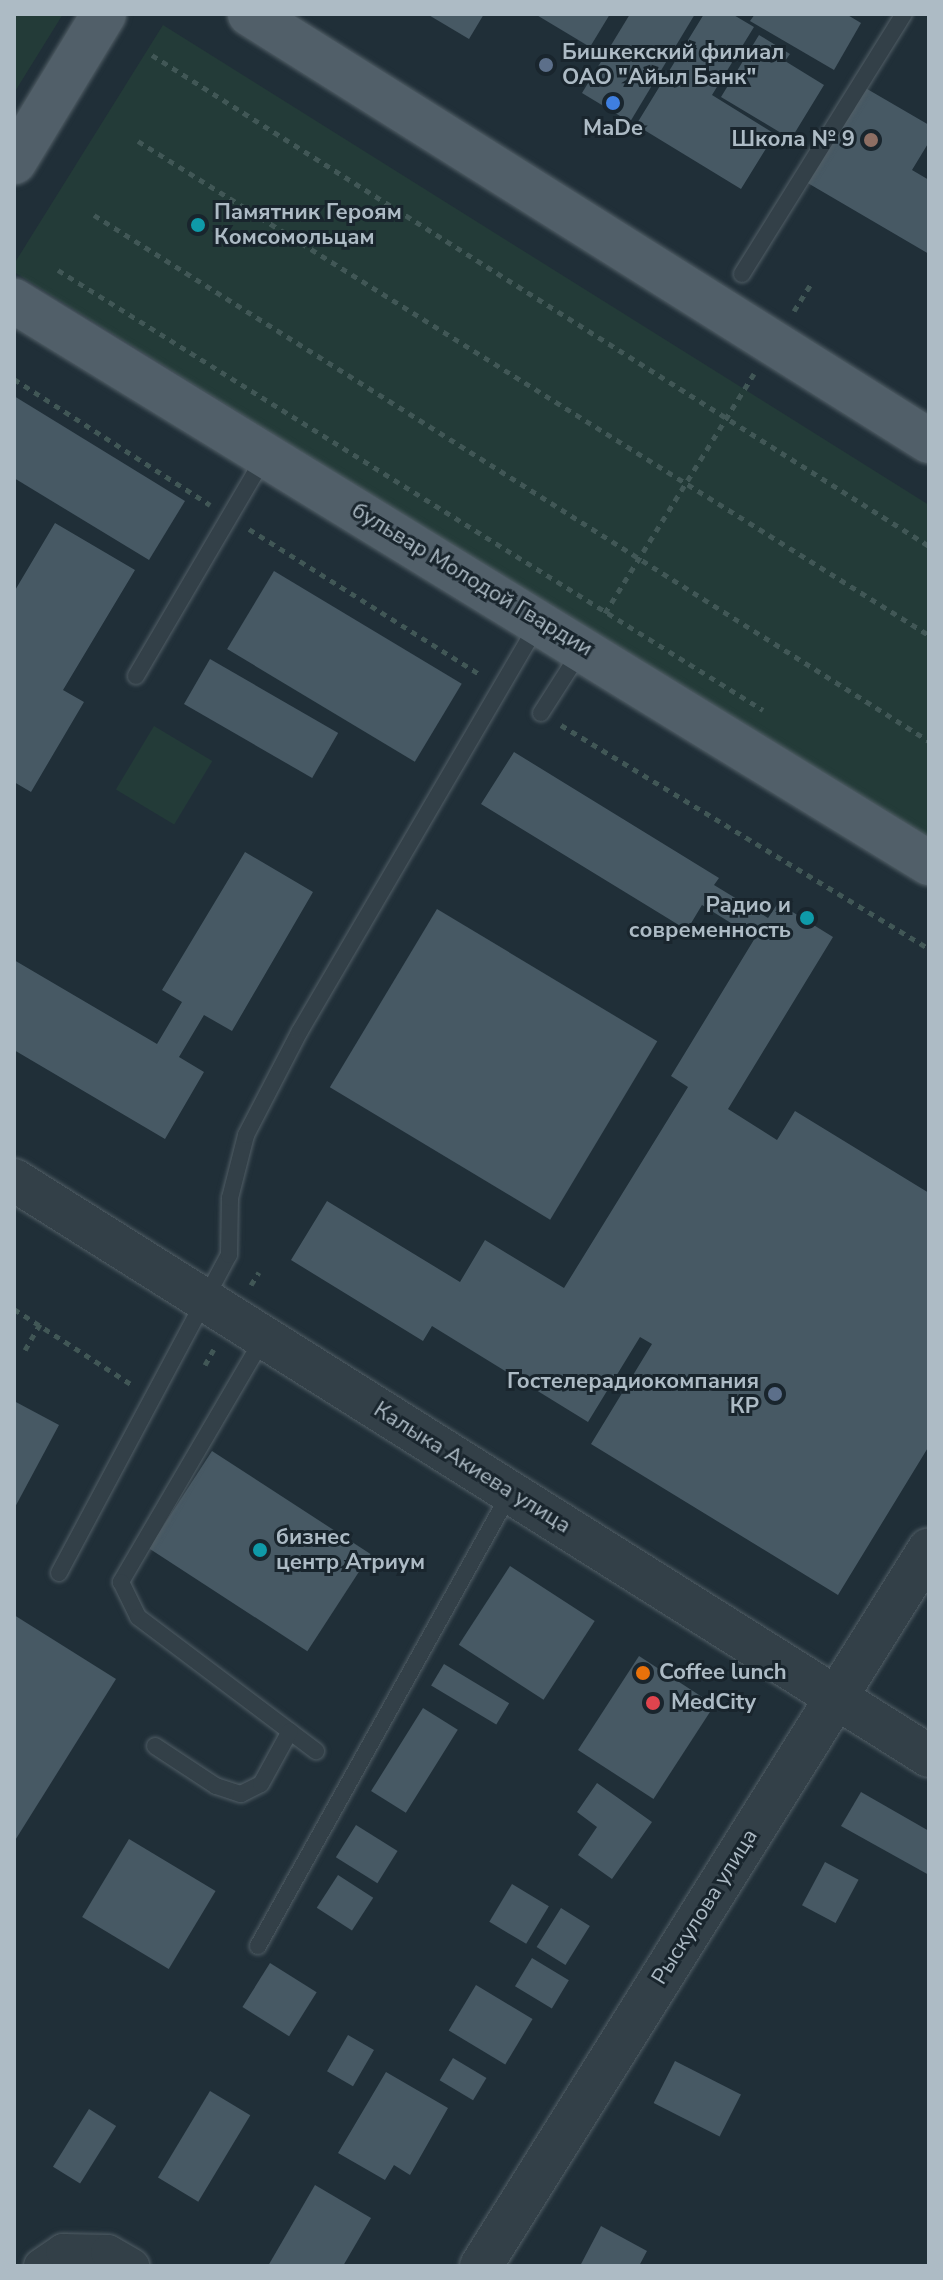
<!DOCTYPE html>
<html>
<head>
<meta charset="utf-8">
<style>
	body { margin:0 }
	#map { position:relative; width:943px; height:2280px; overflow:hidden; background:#202f38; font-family:"Nunito Sans",sans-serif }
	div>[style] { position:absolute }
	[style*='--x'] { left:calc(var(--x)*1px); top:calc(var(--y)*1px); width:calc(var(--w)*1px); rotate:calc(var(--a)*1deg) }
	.green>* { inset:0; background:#233b38; transform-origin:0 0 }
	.building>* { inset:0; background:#475964; transform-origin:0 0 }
	.path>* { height:5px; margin-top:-2.5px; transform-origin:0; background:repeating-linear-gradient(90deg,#415756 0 6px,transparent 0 12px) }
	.roads { filter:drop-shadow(0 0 2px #515e66) drop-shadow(0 0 2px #515e66) }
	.service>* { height:16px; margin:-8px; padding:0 8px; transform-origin:8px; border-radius:8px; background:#334048 }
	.minor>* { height:34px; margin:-17px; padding:0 17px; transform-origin:17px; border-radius:17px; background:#334048 }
	.tertiary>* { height:42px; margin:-21px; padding:0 21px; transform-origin:21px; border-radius:21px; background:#334048 }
	.primary>* { height:44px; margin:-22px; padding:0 22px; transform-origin:22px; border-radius:22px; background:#515f69 }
	.dots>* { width:22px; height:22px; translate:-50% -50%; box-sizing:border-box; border:4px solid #19252d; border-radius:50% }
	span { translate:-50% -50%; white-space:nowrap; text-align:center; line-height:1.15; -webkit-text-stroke:6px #19252d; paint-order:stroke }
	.poi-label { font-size:22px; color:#adbbc5; font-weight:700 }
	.left { translate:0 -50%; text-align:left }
	.right { translate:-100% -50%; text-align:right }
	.street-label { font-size:22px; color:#adbbc5 }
	.frame { position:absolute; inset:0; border:16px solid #adbbc5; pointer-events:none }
</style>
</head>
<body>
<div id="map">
	<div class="green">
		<div style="clip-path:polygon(14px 14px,63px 14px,14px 93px)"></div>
		<div style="clip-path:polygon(163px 25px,929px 505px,929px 845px,14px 272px,14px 264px)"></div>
		<div style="left:154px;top:726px;width:68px;height:74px;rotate:31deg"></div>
	</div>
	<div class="building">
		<div style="clip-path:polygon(427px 14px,484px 14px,469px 39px)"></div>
		<div style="clip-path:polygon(535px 14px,610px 14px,590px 47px)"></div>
		<div style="clip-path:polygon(630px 14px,695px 14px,630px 122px,582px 93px)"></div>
		<div style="clip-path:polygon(704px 14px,732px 14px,754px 27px,712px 95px,775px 134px,741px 189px,636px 125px)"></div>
		<div style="clip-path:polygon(755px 14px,846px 14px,861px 23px,834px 70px,750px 21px)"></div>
		<div style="clip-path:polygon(759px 35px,790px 54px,785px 61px,824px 85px,791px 139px,721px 97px)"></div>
		<div style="clip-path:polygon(862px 86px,929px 125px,929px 142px,912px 170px,929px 180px,929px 254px,806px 182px)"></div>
		<div style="clip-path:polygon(14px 396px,185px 501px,149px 560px,14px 478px)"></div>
		<div style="clip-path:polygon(55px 523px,135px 570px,63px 690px,84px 702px,31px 792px,14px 782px,14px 592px)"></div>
		<div style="left:274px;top:571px;width:219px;height:91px;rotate:31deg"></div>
		<div style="left:210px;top:659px;width:148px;height:52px;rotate:30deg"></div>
		<div style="clip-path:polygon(514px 752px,719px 878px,714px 885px,768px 918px,778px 903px,833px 937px,728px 1109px,777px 1140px,795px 1111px,929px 1193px,929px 1446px,838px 1595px,591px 1444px,652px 1344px,640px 1337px,588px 1422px,432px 1326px,423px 1341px,291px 1260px,327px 1201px,460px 1282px,485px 1240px,564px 1288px,688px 1087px,671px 1076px,755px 938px,702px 905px,687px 930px,481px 804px)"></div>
		<div style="clip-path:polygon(245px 852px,313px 892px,232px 1031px,204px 1015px,179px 1057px,204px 1072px,165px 1139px,14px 1050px,14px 960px,157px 1044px,182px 1002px,162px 990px)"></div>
		<div style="left:437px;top:909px;width:257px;height:208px;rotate:31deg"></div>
		<div style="clip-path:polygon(14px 1401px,59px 1425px,14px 1509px)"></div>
		<div style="left:212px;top:1451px;width:189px;height:116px;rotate:33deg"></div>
		<div style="left:510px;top:1566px;width:101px;height:94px;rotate:33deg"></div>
		<div style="clip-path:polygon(14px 1615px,116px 1679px,14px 1842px)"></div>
		<div style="left:639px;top:1656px;width:90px;height:112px;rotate:33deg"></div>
		<div style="left:444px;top:1664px;width:76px;height:25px;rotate:31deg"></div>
		<div style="left:423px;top:1708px;width:41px;height:98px;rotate:32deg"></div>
		<div style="clip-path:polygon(597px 1783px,652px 1822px,612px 1879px,578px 1855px,597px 1827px,577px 1812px)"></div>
		<div style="clip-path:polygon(861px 1792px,929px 1831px,929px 1875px,841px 1826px)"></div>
		<div style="left:356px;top:1825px;width:49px;height:38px;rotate:32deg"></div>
		<div style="left:129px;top:1839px;width:101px;height:91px;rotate:31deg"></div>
		<div style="left:825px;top:1862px;width:38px;height:49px;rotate:28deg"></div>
		<div style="left:338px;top:1875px;width:42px;height:39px;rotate:33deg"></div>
		<div style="left:512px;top:1884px;width:43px;height:44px;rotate:31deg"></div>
		<div style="left:561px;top:1908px;width:34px;height:46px;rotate:32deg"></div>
		<div style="left:532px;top:1958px;width:43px;height:33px;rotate:31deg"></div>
		<div style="left:270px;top:1963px;width:55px;height:52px;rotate:32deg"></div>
		<div style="left:476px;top:1985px;width:66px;height:53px;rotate:31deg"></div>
		<div style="left:348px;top:2035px;width:30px;height:42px;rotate:30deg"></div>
		<div style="left:453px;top:2058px;width:39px;height:26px;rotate:31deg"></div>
		<div style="left:675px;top:2061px;width:74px;height:47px;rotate:27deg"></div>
		<div style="clip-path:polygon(386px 2072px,448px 2108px,410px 2175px,394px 2165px,385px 2180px,338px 2153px)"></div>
		<div style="left:210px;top:2091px;width:47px;height:101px;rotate:31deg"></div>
		<div style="left:89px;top:2109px;width:32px;height:68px;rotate:32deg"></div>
		<div style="clip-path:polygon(315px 2185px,371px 2218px,343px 2266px,268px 2266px)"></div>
		<div style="clip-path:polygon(601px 2226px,647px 2251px,639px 2266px,580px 2266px)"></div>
	</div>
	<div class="path">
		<div style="--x:152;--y:55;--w:919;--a:32.29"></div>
		<div style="--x:138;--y:141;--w:933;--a:31.99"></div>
		<div style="--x:94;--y:215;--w:987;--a:32.21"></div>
		<div style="--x:58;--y:270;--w:831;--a:31.97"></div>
		<div style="--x:794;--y:311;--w:34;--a:-58"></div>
		<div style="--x:14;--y:379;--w:233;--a:32.7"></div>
		<div style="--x:249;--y:529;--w:274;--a:32.2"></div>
		<div style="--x:605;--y:613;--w:282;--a:-58.1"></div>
		<div style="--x:561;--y:725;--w:431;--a:31.3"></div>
		<div style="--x:251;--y:1285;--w:15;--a:-58"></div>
		<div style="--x:14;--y:1309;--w:139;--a:32.7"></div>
		<div style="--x:25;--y:1350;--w:30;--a:-60"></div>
		<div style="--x:205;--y:1365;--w:18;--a:-61"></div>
	</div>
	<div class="roads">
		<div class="service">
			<div style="--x:742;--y:274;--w:306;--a:-58.1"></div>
			<div style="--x:136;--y:676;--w:255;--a:-59.6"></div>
			<div style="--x:541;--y:713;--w:72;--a:-57.4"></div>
			<div style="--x:264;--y:1337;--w:284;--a:120.3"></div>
			<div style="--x:121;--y:1582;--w:39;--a:64"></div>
			<div style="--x:138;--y:1617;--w:223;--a:37"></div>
			<div style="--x:59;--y:1573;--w:361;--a:-61.9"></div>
			<div style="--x:229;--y:1255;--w:57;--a:-89"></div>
			<div style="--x:230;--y:1198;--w:65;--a:-75.7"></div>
			<div style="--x:246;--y:1135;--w:117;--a:-62.6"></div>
			<div style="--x:300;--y:1031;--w:471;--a:-59.7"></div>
			<div style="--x:155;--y:1746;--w:73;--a:33.3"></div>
			<div style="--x:216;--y:1786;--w:26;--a:18"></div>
			<div style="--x:241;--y:1794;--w:22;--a:-27"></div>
			<div style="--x:261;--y:1784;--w:60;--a:-61.3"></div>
			<div style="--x:258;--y:1946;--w:518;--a:-60.91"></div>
		</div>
		<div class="minor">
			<div style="--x:41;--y:2266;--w:27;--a:-34"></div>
			<div style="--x:63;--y:2251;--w:45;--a:1.3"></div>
			<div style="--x:108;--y:2252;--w:28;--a:30"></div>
		</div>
		<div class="tertiary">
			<div style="--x:14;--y:1180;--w:1081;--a:32.19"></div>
			<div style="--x:481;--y:2266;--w:845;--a:-58"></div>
		</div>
		<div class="primary">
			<div style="--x:250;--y:14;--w:802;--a:32.16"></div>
			<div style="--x:14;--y:162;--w:173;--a:-58.7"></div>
			<div style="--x:14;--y:301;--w:1074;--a:31.56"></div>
		</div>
	</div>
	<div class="dots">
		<div style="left:546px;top:65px;background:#5c6f8a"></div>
		<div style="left:613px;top:103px;background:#3f7fe0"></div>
		<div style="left:871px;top:140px;background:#8d6e63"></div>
		<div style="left:198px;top:225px;background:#0f9aa8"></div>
		<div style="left:807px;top:918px;background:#0f9aa8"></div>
		<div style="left:775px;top:1394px;background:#5c6f8a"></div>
		<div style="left:260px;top:1550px;background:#0f9aa8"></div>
		<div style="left:643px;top:1673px;background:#e8710a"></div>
		<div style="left:653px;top:1703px;background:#e0444e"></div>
	</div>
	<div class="poi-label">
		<span class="left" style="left:562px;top:65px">Бишкекский филиал<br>ОАО "Айыл Банк"</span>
		<span style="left:613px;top:129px">MaDe</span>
		<span class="right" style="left:855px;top:140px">Школа № 9</span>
		<span class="left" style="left:214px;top:225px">Памятник Героям<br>Комсомольцам</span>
		<span class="right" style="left:791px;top:918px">Радио и<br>современность</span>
		<span class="right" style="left:759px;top:1394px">Гостелерадиокомпания<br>КР</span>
		<span class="left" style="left:276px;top:1550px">бизнес<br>центр Атриум</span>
		<span class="left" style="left:659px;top:1673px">Coffee lunch</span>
		<span class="left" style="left:671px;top:1703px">MedCity</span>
	</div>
	<div class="street-label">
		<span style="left:472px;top:580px;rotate:31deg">бульвар Молодой Гвардии</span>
		<span style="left:472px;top:1468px;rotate:32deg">Калыка Акиева улица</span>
		<span style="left:705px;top:1907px;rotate:-58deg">Рыскулова улица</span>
	</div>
	<div class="frame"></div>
</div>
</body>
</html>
